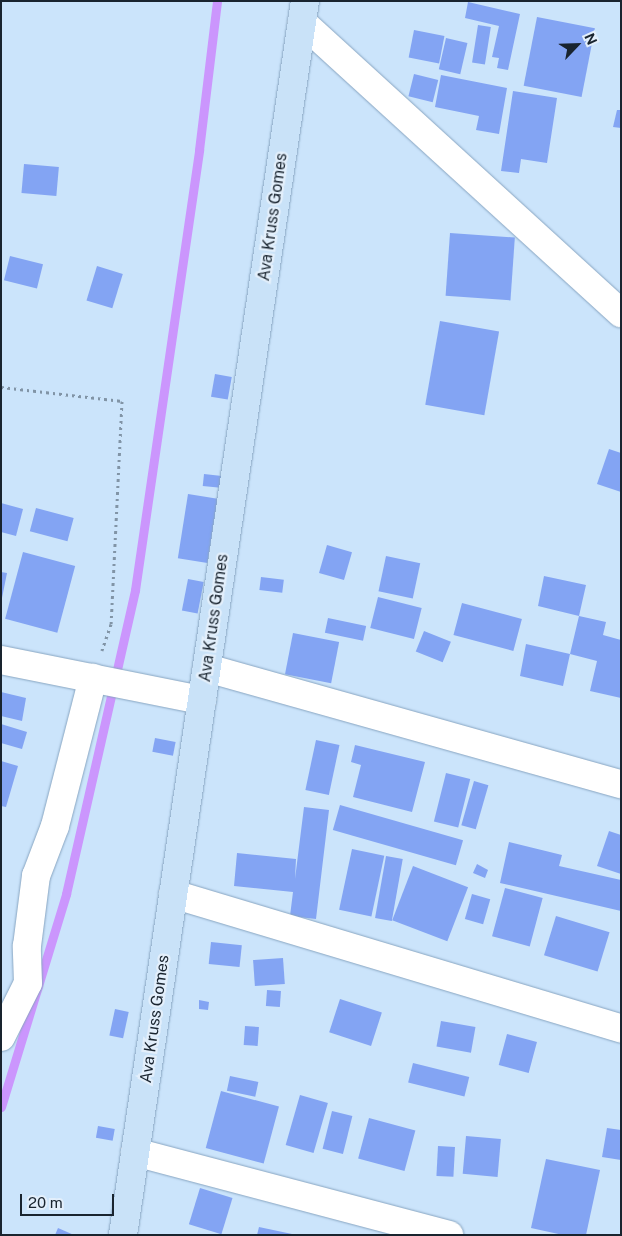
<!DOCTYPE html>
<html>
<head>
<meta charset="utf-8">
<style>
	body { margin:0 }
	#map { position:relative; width:622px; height:1236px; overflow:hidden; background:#cbe4fb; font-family:"Public Sans",sans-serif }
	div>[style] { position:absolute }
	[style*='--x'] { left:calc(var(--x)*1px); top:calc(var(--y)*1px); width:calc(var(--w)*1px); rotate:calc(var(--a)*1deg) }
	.stream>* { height:9px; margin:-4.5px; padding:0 4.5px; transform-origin:4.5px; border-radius:4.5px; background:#cb96fd }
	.building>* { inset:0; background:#83a4f3; transform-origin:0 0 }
	.path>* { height:3px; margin-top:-1.5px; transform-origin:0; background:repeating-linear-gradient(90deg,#8194a6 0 2.5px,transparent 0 6.5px) }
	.roads { filter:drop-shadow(0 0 1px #88a5c1) drop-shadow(0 0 1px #88a5c1) }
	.street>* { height:28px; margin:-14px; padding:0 14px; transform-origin:14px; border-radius:14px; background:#fff }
	.secondary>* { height:28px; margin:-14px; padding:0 14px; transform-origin:14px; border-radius:14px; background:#c9e2f8 }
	span { translate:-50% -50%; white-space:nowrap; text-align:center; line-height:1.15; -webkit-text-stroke:4.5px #e3effb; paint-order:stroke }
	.street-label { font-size:16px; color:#19242f }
	.frame { position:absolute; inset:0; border:2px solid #19242f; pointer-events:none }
	.north { position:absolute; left:552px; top:20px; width:50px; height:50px; -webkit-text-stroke:4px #e3effb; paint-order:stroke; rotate:66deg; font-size:14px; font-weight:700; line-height:20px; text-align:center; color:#19242f }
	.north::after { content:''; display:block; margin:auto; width:18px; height:22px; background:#19242f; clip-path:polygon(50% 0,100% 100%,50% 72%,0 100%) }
	.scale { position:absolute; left:20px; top:1194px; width:94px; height:22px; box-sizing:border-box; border:2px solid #19242f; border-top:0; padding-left:6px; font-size:15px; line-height:18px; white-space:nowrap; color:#19242f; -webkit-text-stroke:4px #e3effb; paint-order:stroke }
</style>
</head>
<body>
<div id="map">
	<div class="stream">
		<div style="--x:1;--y:1107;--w:223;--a:-73"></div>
		<div style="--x:66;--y:894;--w:312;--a:-77.2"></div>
		<div style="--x:135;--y:590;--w:445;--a:-81.7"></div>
		<div style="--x:199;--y:150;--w:150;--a:-83.1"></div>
	</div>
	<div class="building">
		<div style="clip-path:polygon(468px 2px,520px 14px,508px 70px,497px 68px,499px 58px,492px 57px,499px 26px,465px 18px)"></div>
		<div style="left:537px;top:17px;width:59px;height:70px;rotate:11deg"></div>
		<div style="left:478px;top:25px;width:13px;height:38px;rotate:9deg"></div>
		<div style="left:414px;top:30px;width:31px;height:28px;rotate:11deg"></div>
		<div style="left:446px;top:38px;width:22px;height:32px;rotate:13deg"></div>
		<div style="left:414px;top:74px;width:25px;height:23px;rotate:14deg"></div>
		<div style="clip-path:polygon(441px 75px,507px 88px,499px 134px,476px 130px,479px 116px,435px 107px)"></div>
		<div style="clip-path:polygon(513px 91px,557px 98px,547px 163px,521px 159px,519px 173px,501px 171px)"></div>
		<div style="clip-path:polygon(617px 110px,621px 110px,621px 128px,613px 127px)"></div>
		<div style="left:24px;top:164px;width:35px;height:29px;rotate:5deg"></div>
		<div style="left:450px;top:233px;width:65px;height:63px;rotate:4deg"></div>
		<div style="left:10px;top:256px;width:34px;height:25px;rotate:14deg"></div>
		<div style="left:97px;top:266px;width:27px;height:36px;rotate:17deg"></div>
		<div style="left:440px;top:321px;width:60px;height:85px;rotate:10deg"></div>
		<div style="left:215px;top:374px;width:17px;height:23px;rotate:10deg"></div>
		<div style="clip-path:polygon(609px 449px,621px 453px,621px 492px,597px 484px)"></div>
		<div style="left:204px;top:474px;width:18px;height:12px;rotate:6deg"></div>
		<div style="left:188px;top:494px;width:30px;height:65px;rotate:9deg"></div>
		<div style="clip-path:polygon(1px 503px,23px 509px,16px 536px,1px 532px)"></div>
		<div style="left:36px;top:508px;width:39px;height:24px;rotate:15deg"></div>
		<div style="left:327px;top:545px;width:26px;height:29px;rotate:16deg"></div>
		<div style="left:23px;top:552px;width:54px;height:69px;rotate:15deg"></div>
		<div style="left:386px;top:556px;width:35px;height:36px;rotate:12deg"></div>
		<div style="clip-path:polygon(1px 572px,7px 573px,2px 598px,1px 598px)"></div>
		<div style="clip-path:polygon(544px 576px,586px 585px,579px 616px,606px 622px,603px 635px,621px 640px,621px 698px,590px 691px,597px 661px,570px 654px,563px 686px,520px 676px,526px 644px,570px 654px,579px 616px,538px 606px)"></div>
		<div style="left:261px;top:577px;width:23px;height:13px;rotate:7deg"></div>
		<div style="left:188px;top:579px;width:16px;height:32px;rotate:11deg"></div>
		<div style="left:378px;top:597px;width:45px;height:32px;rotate:14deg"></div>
		<div style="left:462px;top:603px;width:62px;height:33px;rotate:15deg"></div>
		<div style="left:328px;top:618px;width:39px;height:15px;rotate:12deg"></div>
		<div style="left:424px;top:631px;width:29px;height:22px;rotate:22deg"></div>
		<div style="left:293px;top:633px;width:47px;height:42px;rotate:11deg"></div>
		<div style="clip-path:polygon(1px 692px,26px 698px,22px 721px,1px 716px)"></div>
		<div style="clip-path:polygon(1px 724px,27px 732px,22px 749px,1px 743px)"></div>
		<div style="left:155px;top:738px;width:21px;height:14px;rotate:11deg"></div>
		<div style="left:316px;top:740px;width:24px;height:51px;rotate:12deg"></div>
		<div style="clip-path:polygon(355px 745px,425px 762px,412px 812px,353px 797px,361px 765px,351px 762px)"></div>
		<div style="clip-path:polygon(1px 761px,18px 766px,6px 807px,1px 806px)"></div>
		<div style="left:446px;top:773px;width:25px;height:50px;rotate:14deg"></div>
		<div style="left:474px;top:781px;width:15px;height:46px;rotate:16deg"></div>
		<div style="left:340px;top:805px;width:128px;height:26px;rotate:16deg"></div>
		<div style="clip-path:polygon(304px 807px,329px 810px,316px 919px,290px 916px,293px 892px,234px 886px,237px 853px,296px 859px,295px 879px)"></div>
		<div style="clip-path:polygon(609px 831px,621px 835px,621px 874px,597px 866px)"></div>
		<div style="clip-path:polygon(509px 842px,562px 855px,559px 866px,621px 880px,621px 911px,500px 883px)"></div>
		<div style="left:352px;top:849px;width:33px;height:62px;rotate:12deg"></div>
		<div style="left:386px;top:856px;width:17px;height:63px;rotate:10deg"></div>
		<div style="clip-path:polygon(477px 864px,488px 870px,485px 878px,473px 873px)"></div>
		<div style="left:413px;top:866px;width:59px;height:58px;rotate:21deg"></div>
		<div style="left:505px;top:888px;width:39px;height:50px;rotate:15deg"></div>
		<div style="left:472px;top:894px;width:19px;height:26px;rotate:16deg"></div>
		<div style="left:556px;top:916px;width:56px;height:41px;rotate:17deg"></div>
		<div style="left:211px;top:942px;width:31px;height:22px;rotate:6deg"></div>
		<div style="left:283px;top:958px;width:26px;height:30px;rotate:86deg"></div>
		<div style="left:267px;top:990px;width:14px;height:16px;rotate:4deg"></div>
		<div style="left:340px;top:999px;width:44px;height:35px;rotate:18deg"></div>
		<div style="clip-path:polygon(199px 1000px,209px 1002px,208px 1010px,199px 1009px)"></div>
		<div style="left:115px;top:1009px;width:14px;height:27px;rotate:12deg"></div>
		<div style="left:441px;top:1021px;width:35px;height:26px;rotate:10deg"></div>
		<div style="left:245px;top:1026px;width:14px;height:19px;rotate:4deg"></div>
		<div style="left:507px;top:1034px;width:31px;height:32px;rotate:15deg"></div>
		<div style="left:413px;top:1063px;width:58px;height:20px;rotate:14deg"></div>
		<div style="left:230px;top:1076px;width:29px;height:15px;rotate:12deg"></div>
		<div style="left:221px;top:1091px;width:60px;height:59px;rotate:15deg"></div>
		<div style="left:300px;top:1095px;width:29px;height:52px;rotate:16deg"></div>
		<div style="left:332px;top:1111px;width:21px;height:39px;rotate:14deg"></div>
		<div style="left:369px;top:1118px;width:48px;height:42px;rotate:15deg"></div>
		<div style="left:98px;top:1126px;width:17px;height:12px;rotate:10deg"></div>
		<div style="clip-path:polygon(607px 1128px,621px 1130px,621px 1160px,602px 1157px)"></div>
		<div style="left:466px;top:1136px;width:35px;height:38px;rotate:5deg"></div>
		<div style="left:438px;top:1146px;width:17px;height:30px;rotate:3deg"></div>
		<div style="clip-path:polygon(546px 1159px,600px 1170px,586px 1235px,563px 1235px,531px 1228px)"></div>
		<div style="left:200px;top:1188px;width:34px;height:38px;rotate:17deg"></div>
		<div style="clip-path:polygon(259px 1227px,292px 1234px,292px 1235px,257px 1235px)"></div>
		<div style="clip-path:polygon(58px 1228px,74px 1235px,55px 1235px)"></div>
	</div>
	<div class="path">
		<div style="--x:1;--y:387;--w:122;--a:6.6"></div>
		<div style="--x:122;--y:401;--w:223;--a:92.8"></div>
		<div style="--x:111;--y:624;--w:28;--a:109"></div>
	</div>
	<div class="roads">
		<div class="street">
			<div style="--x:302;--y:22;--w:432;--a:42.4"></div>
			<div style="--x:1;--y:660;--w:205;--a:11.3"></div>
			<div style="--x:207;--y:668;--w:430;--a:15.7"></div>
			<div style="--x:173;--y:894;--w:468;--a:16.7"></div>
			<div style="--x:1;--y:1037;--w:60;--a:-63.4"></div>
			<div style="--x:28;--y:983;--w:37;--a:-92"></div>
			<div style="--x:27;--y:946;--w:71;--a:-82.7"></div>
			<div style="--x:36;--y:876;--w:53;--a:-69.2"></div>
			<div style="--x:55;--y:826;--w:153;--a:-75.6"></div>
			<div style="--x:135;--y:1152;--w:325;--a:14.8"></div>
		</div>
		<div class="secondary">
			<div style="--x:123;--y:1235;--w:1247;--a:-81.61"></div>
		</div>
	</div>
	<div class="street-label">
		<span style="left:273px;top:217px;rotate:-82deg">Ava Kruss Gomes</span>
		<span style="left:214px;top:618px;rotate:-82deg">Ava Kruss Gomes</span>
		<span style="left:155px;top:1019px;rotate:-82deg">Ava Kruss Gomes</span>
	</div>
	<div class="frame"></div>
	<div class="north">N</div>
	<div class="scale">20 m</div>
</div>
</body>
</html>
